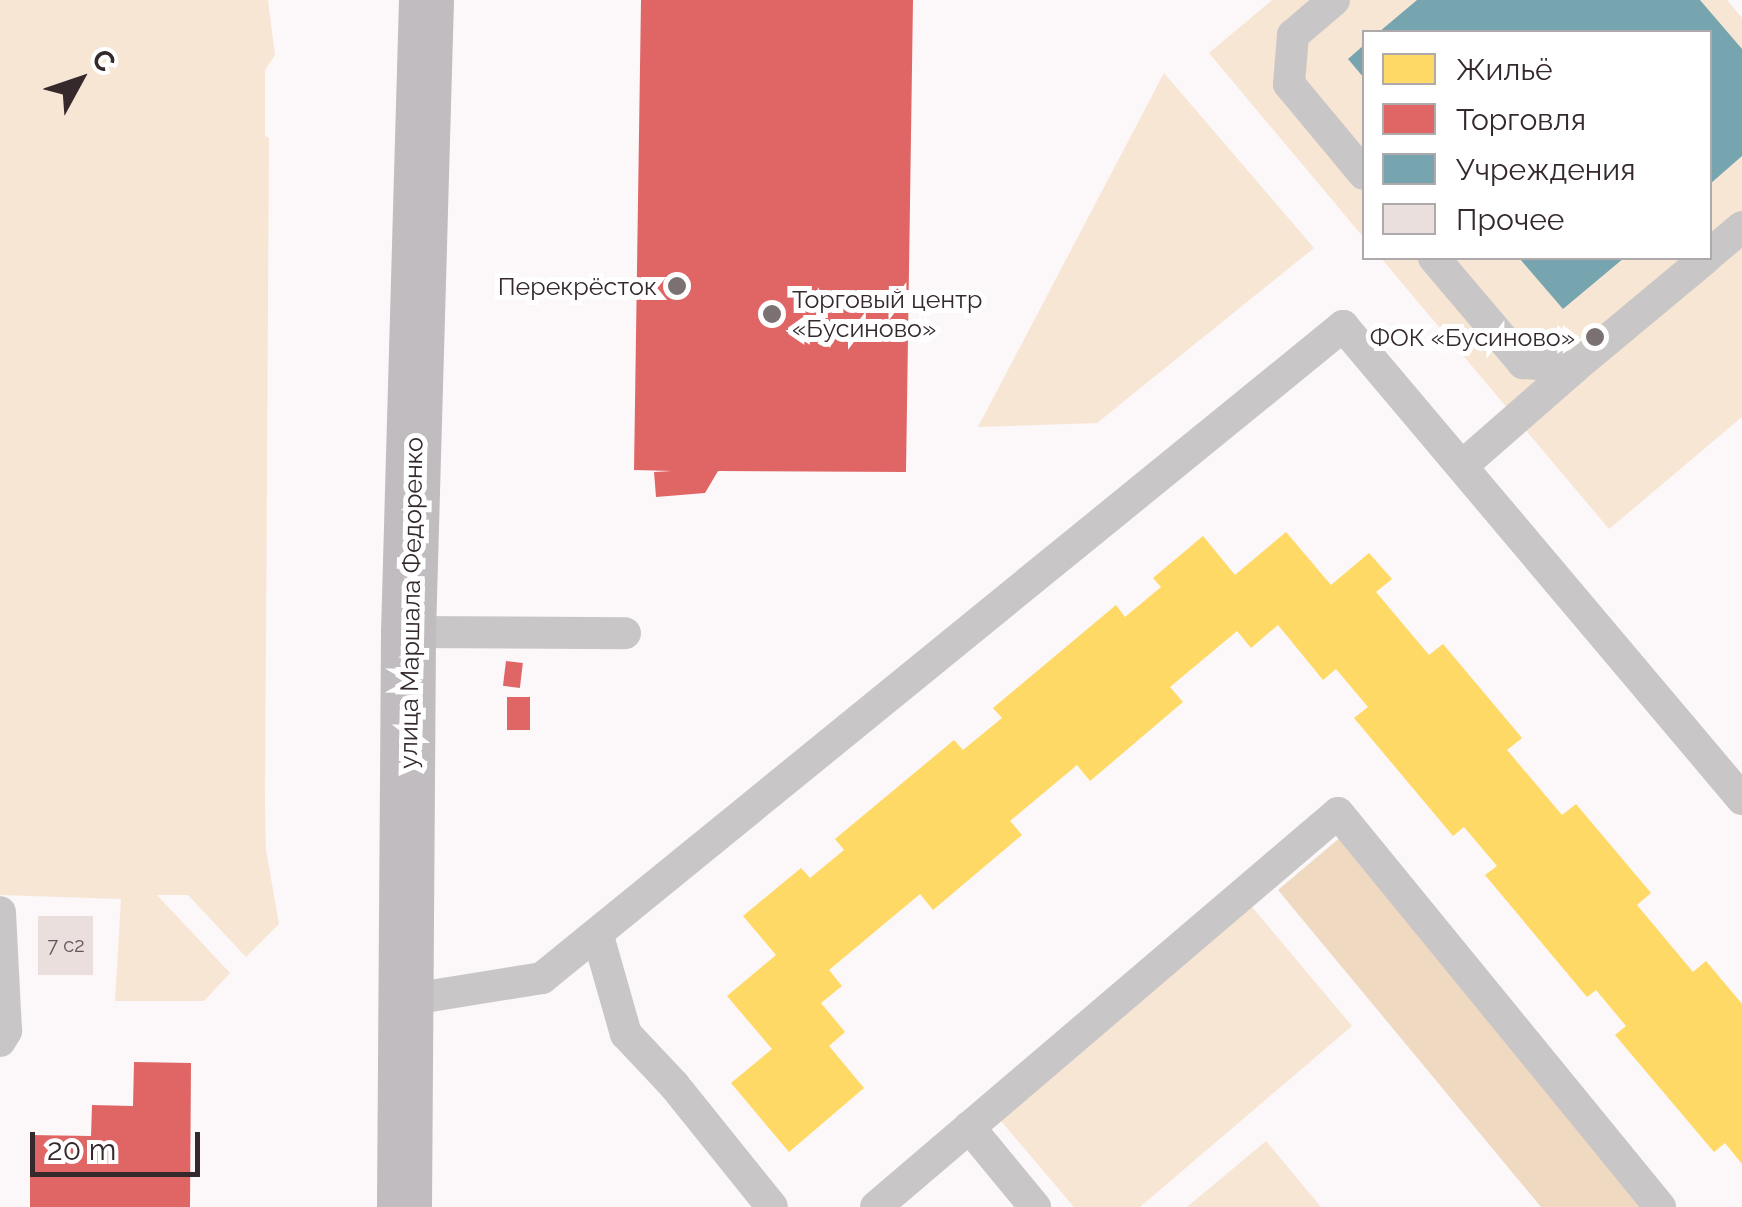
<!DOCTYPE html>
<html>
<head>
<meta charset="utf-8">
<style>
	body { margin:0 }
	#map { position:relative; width:1742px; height:1207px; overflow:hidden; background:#fcf7f8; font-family:Raleway,sans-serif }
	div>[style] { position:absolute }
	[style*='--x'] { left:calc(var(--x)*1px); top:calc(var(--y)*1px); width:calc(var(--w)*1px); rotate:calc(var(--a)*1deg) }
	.green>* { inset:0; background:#f8e6d4 }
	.forest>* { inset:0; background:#efd9c1 }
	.homes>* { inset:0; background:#ffd966 }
	.shops>* { inset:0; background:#e06666; transform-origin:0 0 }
	.public>* { inset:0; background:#76a5af }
	.building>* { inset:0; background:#ebdfde; transform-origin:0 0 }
	.lane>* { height:32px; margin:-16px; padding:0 16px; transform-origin:16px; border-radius:16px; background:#c9c6c8 }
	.secondary>* { height:55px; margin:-27.5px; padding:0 27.5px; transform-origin:27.5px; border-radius:27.5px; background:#c0bcbf }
	.dots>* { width:28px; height:28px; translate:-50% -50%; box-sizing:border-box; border:5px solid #fff; border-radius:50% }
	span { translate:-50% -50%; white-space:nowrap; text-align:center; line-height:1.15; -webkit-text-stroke:10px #fff; paint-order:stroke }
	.number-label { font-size:20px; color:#64585a }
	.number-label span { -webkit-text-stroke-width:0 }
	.poi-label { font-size:25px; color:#35292b }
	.right { translate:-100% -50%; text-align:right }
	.left { translate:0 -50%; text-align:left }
	.street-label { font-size:25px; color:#35292b }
	.legend { position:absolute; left:1362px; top:30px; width:350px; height:230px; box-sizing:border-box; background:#fff; border:2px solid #aea9aa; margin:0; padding:12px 18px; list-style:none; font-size:30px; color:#35292b }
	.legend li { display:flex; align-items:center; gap:20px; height:50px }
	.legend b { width:50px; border:2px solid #aea9aa }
	.north { position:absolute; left:30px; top:30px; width:100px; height:100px; -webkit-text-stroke:8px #fff; paint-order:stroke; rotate:50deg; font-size:28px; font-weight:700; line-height:40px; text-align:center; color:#35292b }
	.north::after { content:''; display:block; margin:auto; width:35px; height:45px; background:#35292b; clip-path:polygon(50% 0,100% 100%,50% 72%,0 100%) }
	.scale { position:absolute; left:30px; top:1132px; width:170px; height:45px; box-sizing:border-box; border:5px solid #35292b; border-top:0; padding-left:12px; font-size:30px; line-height:35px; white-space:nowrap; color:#35292b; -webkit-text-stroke:8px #fff; paint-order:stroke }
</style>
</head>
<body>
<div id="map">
	<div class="green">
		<div style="clip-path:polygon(0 0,268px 0,275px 55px,265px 70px,265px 136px,269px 138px,265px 805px,266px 850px,279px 924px,246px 957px,188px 895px,157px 895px,230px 973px,204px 1001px,115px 1001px,121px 899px,0 895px)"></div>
		<div style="clip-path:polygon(1272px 0,1727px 0,1742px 18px,1742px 417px,1609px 529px,1381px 258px,1710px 258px,1710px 32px,1364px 32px,1364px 238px,1209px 53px)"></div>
		<div style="clip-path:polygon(1164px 73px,1314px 248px,1097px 423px,978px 427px)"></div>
		<div style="clip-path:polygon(1252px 907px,1352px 1026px,1140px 1207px,1074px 1207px,1000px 1120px)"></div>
		<div style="clip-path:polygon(1266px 1141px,1321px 1207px,1187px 1207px)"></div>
	</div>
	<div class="forest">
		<div style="clip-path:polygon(1342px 836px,1645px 1207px,1541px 1207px,1278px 890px)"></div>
	</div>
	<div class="homes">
		<div style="clip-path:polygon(1286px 532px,1331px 585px,1369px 553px,1392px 579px,1376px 592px,1429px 655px,1443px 644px,1522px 738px,1507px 750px,1562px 815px,1576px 804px,1651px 893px,1637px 905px,1693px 972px,1706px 961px,1742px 1004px,1742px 1164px,1725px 1143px,1714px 1152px,1615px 1035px,1626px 1026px,1596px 990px,1587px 997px,1485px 875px,1497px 866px,1464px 827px,1453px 836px,1354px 718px,1368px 707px,1336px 669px,1323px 680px,1278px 625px,1251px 648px,1237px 631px,1170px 687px,1183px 702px,1090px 781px,1077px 765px,1010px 821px,1022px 835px,933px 910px,920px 894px,829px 970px,842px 986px,821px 1003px,845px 1032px,829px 1046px,864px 1088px,789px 1152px,731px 1083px,772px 1049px,727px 996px,776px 955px,743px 916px,801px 868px,810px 878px,844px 850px,835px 839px,954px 740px,963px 750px,1002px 718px,993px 708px,1116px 605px,1125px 617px,1161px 587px,1153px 578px,1203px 536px,1235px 575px)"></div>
	</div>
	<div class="shops">
		<div style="clip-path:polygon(641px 0,913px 0,906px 472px,718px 471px,705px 493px,656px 497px,654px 472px,672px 471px,634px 470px)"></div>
		<div style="left:506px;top:661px;width:17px;height:25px;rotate:7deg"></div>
		<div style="left:507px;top:697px;width:23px;height:33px"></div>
		<div style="clip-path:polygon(134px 1062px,191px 1063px,190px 1207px,30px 1207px,30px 1135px,91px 1136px,92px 1105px,133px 1106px)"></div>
	</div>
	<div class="public">
		<div style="clip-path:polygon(1417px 0,1700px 0,1742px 49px,1742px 156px,1710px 184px,1710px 32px,1379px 32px)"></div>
		<div style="clip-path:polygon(1364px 45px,1364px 78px,1348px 59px)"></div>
		<div style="clip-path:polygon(1519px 258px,1624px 258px,1563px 309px)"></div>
	</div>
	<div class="building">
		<div style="left:38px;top:916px;width:55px;height:59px"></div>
	</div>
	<div class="lane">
		<div style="--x:1334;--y:0;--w:54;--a:139.5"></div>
		<div style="--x:1293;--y:35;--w:49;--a:94.7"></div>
		<div style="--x:1289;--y:84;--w:117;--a:50.2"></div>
		<div style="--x:1710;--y:254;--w:42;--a:-40.2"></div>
		<div style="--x:1434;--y:258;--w:138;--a:49.7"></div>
		<div style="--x:1523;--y:363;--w:52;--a:4.4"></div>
		<div style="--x:1575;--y:367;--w:170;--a:-39.8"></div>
		<div style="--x:1462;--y:466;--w:150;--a:-41.2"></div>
		<div style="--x:408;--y:632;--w:217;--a:0.3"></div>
		<div style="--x:598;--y:936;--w:102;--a:74.1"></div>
		<div style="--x:626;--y:1034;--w:70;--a:46.7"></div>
		<div style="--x:674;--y:1085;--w:156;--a:51.2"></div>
		<div style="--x:406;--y:1000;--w:138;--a:-9.2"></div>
		<div style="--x:542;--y:978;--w:1033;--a:-39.14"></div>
		<div style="--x:1343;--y:326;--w:619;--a:49.85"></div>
		<div style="--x:0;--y:1041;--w:12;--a:-59"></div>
		<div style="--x:6;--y:1031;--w:119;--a:-92.9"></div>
		<div style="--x:969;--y:1127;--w:104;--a:50.5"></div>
		<div style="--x:876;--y:1207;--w:607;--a:-40.46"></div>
		<div style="--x:1338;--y:813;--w:509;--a:50.74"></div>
	</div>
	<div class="secondary">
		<div style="--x:404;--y:1207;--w:575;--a:-89.6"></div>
		<div style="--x:408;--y:632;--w:632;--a:-88.37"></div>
	</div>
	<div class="dots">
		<div style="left:677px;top:286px;background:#7b7173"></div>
		<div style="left:772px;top:314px;background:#7b7173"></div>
		<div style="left:1595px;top:337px;background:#7b7173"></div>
	</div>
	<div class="number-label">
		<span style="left:66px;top:945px">7 с2</span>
	</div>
	<div class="poi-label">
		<span class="right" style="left:657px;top:286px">Перекрёсток</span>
		<span class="left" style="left:792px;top:314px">Торговый центр<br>«Бусиново»</span>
		<span class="right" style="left:1575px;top:337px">ФОК «Бусиново»</span>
	</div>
	<div class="street-label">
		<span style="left:411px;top:603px;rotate:-89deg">улица Маршала Федоренко</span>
	</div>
	<ul class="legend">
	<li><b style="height:28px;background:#ffd966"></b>Жильё</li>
	<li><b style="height:28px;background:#e06666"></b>Торговля</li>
	<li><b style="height:28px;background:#76a5af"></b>Учреждения</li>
	<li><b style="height:28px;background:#ebdfde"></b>Прочее</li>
	</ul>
	<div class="north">С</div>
	<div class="scale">20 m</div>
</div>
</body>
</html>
